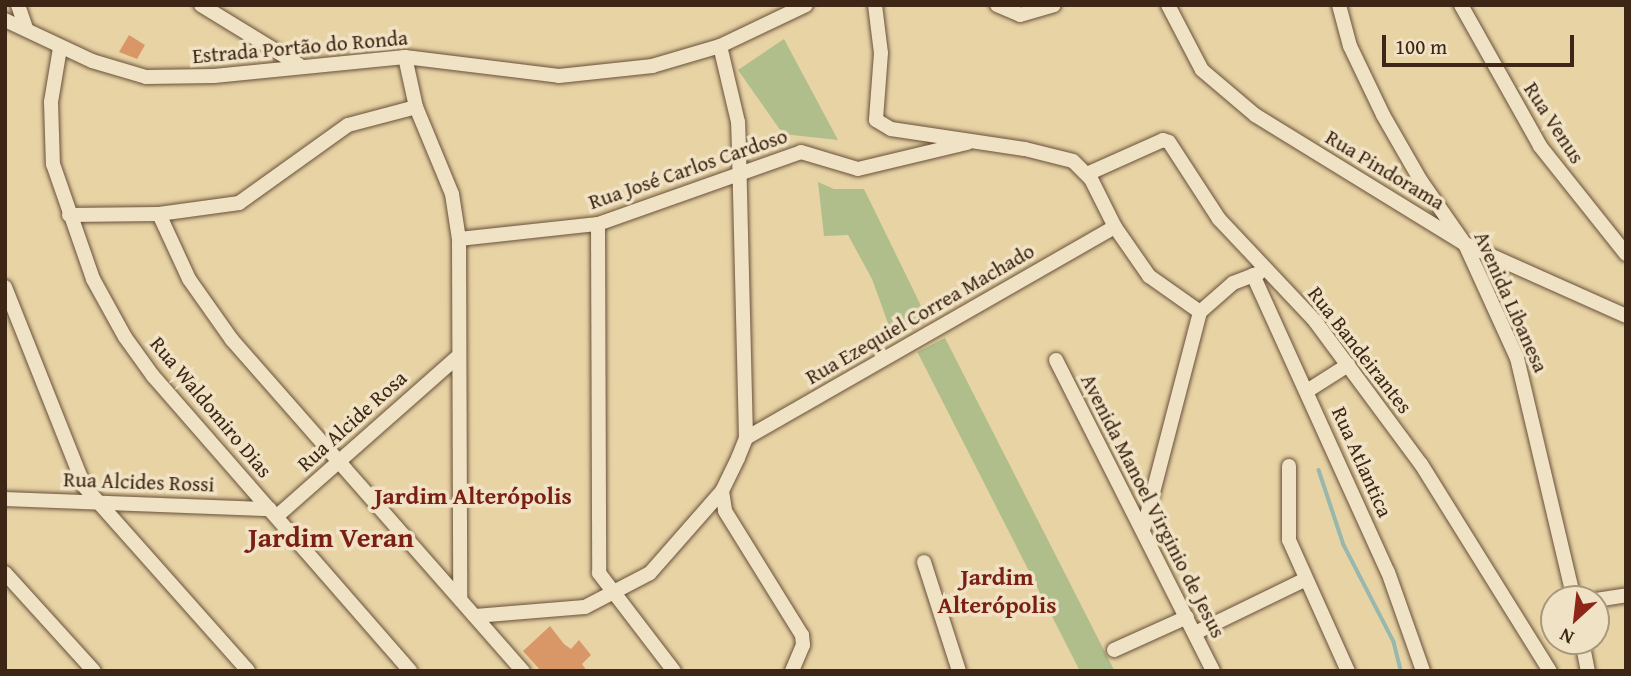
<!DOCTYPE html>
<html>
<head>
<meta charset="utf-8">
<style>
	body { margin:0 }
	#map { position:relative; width:1631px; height:676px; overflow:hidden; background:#e8d3a5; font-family:"Gentium Book Plus",serif }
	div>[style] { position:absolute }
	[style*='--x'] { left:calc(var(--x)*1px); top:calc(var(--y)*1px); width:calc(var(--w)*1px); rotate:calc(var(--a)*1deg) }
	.green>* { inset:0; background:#afbe8b; transform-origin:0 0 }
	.stream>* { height:3.5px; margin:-1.75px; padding:0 1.75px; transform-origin:1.75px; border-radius:1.75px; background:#98b7ad }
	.building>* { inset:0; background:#d99768 }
	.roads { filter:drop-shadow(0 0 2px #68513a) drop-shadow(0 0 2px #68513a) }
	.minor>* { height:14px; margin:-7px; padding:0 7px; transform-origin:7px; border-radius:7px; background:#f0e2c4 }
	span { translate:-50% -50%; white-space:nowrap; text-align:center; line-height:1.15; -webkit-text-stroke:7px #f0e2c4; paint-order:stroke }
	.street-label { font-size:21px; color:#3e2616 }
	.quarter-label { font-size:24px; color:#7a1f14; font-weight:700 }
	.district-label { font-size:28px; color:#7a1f14; font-weight:700 }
	.frame { position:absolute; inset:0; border:7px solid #3e2616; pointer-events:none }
	.north { position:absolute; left:1540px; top:585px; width:70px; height:70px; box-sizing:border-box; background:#f0e2c4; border:2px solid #a9977e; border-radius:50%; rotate:207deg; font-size:19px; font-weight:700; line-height:28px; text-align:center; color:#3e2616 }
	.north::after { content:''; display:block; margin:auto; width:24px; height:32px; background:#8f2418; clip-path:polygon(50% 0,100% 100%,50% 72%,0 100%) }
	.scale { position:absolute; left:1382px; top:35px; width:192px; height:32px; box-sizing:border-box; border:4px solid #3e2616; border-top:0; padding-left:9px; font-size:21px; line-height:24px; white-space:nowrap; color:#3e2616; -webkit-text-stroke:5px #f0e2c4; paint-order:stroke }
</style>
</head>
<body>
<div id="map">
	<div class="green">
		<div style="clip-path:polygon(784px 39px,838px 140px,783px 134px,738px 70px)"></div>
		<div style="clip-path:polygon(818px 182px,834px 189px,864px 189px,926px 316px,893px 337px,872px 279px,848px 235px,824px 236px)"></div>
		<div style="left:945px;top:338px;width:375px;height:31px;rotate:63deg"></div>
	</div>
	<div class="stream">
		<div style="--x:1319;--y:470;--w:79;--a:71.6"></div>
		<div style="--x:1344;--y:545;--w:109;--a:62.7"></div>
		<div style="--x:1394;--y:642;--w:30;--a:76"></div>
	</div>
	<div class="building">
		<div style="clip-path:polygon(129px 35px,145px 45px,137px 59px,119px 52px)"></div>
		<div style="clip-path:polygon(550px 626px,564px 644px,571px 649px,579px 640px,591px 655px,582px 664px,587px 671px,541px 671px,523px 651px)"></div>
	</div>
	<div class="roads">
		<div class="minor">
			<div style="--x:18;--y:5;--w:24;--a:71"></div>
			<div style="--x:201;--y:5;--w:115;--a:31.5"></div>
			<div style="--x:875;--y:5;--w:48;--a:82.9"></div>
			<div style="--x:881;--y:53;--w:67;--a:94.3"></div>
			<div style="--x:876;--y:120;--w:17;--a:31"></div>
			<div style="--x:891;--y:129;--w:135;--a:8.5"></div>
			<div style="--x:1025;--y:149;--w:49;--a:14"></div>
			<div style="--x:1073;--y:161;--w:25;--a:45"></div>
			<div style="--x:1091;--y:179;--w:54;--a:63.4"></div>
			<div style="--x:1115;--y:227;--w:60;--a:55.2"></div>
			<div style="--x:1149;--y:276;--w:62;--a:35.2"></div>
			<div style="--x:997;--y:5;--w:25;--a:23"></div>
			<div style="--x:1020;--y:15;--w:35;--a:-16"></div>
			<div style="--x:1168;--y:5;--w:73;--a:62.4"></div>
			<div style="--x:1202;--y:70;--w:70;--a:40.3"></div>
			<div style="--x:1255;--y:115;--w:246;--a:31.6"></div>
			<div style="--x:1465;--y:244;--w:176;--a:24.1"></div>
			<div style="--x:1339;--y:5;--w:42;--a:75"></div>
			<div style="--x:1350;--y:46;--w:76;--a:64.4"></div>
			<div style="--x:1383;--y:115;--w:76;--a:60.1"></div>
			<div style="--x:1421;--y:181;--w:77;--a:55.1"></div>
			<div style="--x:1465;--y:244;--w:125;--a:65.5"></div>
			<div style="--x:1517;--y:358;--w:248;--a:76.7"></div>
			<div style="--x:1461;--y:5;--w:162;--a:60.7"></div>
			<div style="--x:1540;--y:146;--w:138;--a:51.5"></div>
			<div style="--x:5;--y:20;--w:96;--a:25.2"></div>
			<div style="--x:92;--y:61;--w:56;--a:16.5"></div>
			<div style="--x:146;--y:77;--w:68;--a:-0.8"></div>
			<div style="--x:214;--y:76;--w:192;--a:-5.7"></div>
			<div style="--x:405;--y:57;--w:155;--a:7"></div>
			<div style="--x:559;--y:76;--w:94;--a:-6.1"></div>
			<div style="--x:652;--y:66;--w:71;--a:-16.4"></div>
			<div style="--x:720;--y:46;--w:95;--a:-25.5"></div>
			<div style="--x:60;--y:48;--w:55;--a:99.5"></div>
			<div style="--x:51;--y:102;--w:62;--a:88.2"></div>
			<div style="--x:53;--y:164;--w:122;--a:70.8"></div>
			<div style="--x:93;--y:279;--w:66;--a:61.1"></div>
			<div style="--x:125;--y:337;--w:48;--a:54.3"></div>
			<div style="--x:153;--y:376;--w:391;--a:48.9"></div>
			<div style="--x:405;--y:57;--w:51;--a:77.6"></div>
			<div style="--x:416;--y:107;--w:94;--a:67.5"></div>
			<div style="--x:452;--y:194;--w:46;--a:81.2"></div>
			<div style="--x:459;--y:239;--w:359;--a:89.8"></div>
			<div style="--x:1087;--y:174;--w:83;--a:-24.1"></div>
			<div style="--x:1163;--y:140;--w:6;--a:18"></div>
			<div style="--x:1169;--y:142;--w:92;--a:57"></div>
			<div style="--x:1219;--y:219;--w:140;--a:46.7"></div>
			<div style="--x:1315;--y:321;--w:178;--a:53.5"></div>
			<div style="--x:1421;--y:464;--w:244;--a:58.1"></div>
			<div style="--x:159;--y:214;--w:72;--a:65.2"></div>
			<div style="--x:189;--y:279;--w:75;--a:54.8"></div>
			<div style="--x:232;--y:340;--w:441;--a:48.7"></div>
			<div style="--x:69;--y:215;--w:90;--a:-0.6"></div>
			<div style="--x:159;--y:214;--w:81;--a:-7.8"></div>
			<div style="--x:239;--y:203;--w:134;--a:-35.6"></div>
			<div style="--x:348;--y:125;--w:70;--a:-14.8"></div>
			<div style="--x:598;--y:224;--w:349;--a:89.8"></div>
			<div style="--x:599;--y:573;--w:123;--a:52.6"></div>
			<div style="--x:459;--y:239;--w:140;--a:-6.2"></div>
			<div style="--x:598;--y:224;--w:215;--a:-19.5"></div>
			<div style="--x:801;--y:152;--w:59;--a:16.6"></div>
			<div style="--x:858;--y:169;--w:112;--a:-13.4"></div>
			<div style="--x:1253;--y:275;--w:326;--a:65.6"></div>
			<div style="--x:1388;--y:572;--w:105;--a:70.5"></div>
			<div style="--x:5;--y:287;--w:214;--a:68.3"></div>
			<div style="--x:84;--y:486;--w:247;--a:48.4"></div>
			<div style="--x:1056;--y:360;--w:348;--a:63.2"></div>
			<div style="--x:1307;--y:391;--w:49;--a:-32.4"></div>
			<div style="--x:746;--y:438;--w:425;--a:-29.8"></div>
			<div style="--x:1289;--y:466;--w:74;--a:90"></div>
			<div style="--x:1289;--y:540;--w:144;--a:65.8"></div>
			<div style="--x:722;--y:491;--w:20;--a:81"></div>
			<div style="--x:725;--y:511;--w:146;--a:58.2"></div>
			<div style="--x:802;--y:635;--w:10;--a:84"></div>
			<div style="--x:803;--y:645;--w:28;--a:113"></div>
			<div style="--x:5;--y:499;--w:265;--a:2.2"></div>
			<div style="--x:277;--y:516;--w:239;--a:-41.4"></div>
			<div style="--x:1144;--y:527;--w:222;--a:-75.4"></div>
			<div style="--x:1200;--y:312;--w:44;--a:-41.3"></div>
			<div style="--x:1233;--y:283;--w:28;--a:-21"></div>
			<div style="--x:924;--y:562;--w:114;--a:72.2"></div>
			<div style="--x:5;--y:573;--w:132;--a:47.8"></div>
			<div style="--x:1596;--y:600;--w:30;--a:-9"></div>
			<div style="--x:475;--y:616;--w:110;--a:-4.7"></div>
			<div style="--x:585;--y:607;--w:73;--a:-27.6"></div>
			<div style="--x:650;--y:573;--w:109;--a:-48.7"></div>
			<div style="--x:722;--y:491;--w:37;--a:-64"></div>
			<div style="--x:738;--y:458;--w:22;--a:-68"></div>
			<div style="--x:746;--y:438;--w:289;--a:-91.4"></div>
			<div style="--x:739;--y:149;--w:27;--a:-92"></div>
			<div style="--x:738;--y:122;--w:78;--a:-103.3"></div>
			<div style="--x:1195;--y:633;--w:121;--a:-25.9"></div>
			<div style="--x:1582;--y:641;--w:31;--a:79"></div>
			<div style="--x:1114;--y:650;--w:80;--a:-24.3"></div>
		</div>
	</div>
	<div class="street-label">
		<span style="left:300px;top:47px;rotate:-5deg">Estrada Portão do Ronda</span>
		<span style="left:1554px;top:123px;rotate:57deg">Rua Venus</span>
		<span style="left:688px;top:169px;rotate:-19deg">Rua José Carlos Cardoso</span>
		<span style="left:1385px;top:170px;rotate:31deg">Rua Pindorama</span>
		<span style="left:1511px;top:302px;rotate:66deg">Avenida Libanesa</span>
		<span style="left:920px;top:314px;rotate:-30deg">Rua Ezequiel Correa Machado</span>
		<span style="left:1360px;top:350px;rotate:52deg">Rua Bandeirantes</span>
		<span style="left:211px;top:407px;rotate:50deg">Rua Waldomiro Dias</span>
		<span style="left:352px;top:421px;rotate:-42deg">Rua Alcide Rosa</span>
		<span style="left:1362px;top:462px;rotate:66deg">Rua Atlantica</span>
		<span style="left:139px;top:482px;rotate:2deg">Rua Alcides Rossi</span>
		<span style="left:1153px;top:506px;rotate:63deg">Avenida Manoel Virginio de Jesus</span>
	</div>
	<div class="quarter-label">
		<span style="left:473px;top:496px">Jardim Alterópolis</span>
		<span style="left:997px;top:591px">Jardim<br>Alterópolis</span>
	</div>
	<div class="district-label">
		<span style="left:331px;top:537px">Jardim Veran</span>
	</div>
	<div class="frame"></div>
	<div class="north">N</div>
	<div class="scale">100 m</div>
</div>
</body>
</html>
